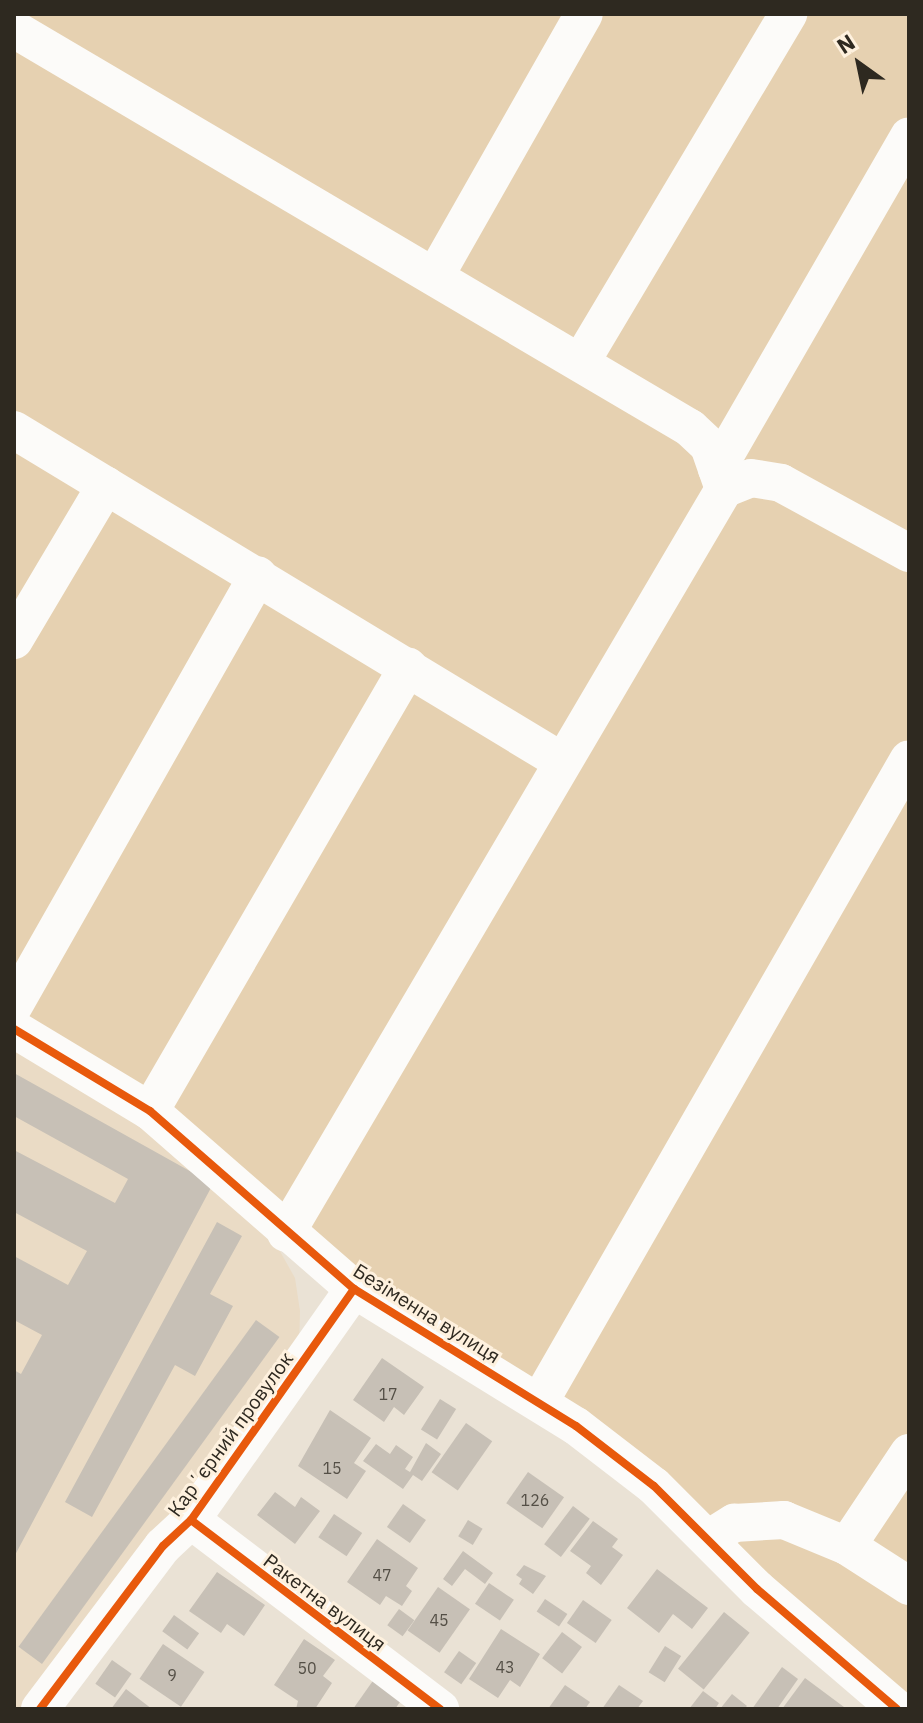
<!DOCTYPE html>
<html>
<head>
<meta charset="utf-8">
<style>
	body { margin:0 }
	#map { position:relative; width:923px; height:1723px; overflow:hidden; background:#eae2d5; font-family:"IBM Plex Sans",sans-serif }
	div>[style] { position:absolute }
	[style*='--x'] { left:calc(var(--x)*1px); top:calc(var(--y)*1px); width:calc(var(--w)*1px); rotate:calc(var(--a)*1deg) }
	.built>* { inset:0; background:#eadbc5 }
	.green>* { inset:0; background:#e6d1b1 }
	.building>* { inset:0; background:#c7c0b6; transform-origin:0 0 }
	.minor>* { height:38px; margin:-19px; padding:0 19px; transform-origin:19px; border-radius:19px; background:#fcfbf9 }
	.cycleway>* { height:8px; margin:-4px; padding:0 4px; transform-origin:4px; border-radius:4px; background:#e8590c }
	span { translate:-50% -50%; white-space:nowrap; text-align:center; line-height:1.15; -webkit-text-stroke:6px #fef1de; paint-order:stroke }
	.number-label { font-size:16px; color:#544f46 }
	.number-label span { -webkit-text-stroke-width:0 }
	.street-label { font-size:20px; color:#2e2920 }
	.frame { position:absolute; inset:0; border:16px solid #2e2920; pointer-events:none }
	.north { position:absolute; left:819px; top:24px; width:80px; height:80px; -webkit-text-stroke:6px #fef1de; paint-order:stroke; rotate:327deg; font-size:22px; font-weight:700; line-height:32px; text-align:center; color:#2e2920 }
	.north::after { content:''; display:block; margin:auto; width:28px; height:36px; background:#2e2920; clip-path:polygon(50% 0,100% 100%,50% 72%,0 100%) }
</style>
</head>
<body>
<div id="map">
	<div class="built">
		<div style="clip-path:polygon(14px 1040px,145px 1119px,272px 1237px,295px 1278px,300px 1311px,299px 1348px,28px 1709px,14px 1709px)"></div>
	</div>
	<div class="green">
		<div style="clip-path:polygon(14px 14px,909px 14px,909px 1578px,852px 1542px,708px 1528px,358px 1281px,14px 1019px)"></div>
		<div style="clip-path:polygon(758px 1524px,909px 1593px,909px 1708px,732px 1554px,736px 1529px)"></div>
	</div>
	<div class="building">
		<div style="clip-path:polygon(14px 1073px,213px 1184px,14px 1557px,14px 1370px,21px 1374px,42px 1335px,14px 1320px,14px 1256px,68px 1285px,87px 1251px,14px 1212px,14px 1150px,115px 1203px,128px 1179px,14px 1116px)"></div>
		<div style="clip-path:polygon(217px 1222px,242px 1236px,210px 1294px,233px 1306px,195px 1376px,175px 1365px,92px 1517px,65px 1502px)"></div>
		<div style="left:256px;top:1320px;width:29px;height:404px;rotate:36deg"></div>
		<div style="clip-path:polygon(382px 1358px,424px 1387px,404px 1415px,394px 1407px,384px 1422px,353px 1400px)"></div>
		<div style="left:440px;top:1399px;width:19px;height:36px;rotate:32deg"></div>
		<div style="clip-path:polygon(330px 1410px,371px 1438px,354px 1463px,366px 1471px,347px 1499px,298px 1466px)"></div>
		<div style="left:466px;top:1423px;width:32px;height:60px;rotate:35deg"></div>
		<div style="clip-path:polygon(426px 1443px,441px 1454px,422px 1481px,413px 1475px,403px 1489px,363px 1461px,376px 1444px,390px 1454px,396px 1445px,413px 1457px,405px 1469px,410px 1472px)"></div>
		<div style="left:528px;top:1472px;width:44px;height:38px;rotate:35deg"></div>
		<div style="clip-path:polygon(275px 1492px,295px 1507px,301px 1497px,320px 1511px,295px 1544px,257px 1515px)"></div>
		<div style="left:403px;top:1504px;width:28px;height:28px;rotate:35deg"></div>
		<div style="left:573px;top:1506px;width:21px;height:48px;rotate:37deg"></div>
		<div style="left:334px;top:1514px;width:34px;height:28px;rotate:34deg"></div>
		<div style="left:468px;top:1520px;width:17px;height:19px;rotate:31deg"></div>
		<div style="clip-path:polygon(593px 1521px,618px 1539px,612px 1547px,623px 1555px,601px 1585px,586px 1573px,591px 1566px,570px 1551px)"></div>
		<div style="clip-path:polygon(377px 1539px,418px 1568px,406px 1586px,412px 1591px,402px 1606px,386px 1596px,380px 1605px,347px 1582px)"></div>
		<div style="clip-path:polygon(463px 1551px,493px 1573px,485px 1584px,465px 1569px,452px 1586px,443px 1579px)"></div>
		<div style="clip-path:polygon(524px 1565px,546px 1576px,533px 1594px,519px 1584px,522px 1579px,516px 1575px)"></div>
		<div style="clip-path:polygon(657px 1569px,708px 1608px,692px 1629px,673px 1614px,659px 1633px,627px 1608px)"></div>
		<div style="clip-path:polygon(217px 1572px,265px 1605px,244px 1636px,227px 1624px,221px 1633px,189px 1611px)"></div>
		<div style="left:489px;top:1583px;width:30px;height:25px;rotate:34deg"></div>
		<div style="left:438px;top:1587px;width:39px;height:53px;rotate:35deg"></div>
		<div style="left:545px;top:1599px;width:27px;height:15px;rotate:34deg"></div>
		<div style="left:583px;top:1600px;width:35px;height:28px;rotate:35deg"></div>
		<div style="left:399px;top:1609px;width:19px;height:20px;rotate:36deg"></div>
		<div style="left:724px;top:1612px;width:33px;height:73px;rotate:39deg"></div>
		<div style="left:174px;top:1615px;width:31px;height:20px;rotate:36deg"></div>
		<div style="clip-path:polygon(501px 1629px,540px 1654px,520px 1687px,510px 1680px,498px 1698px,469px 1679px)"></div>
		<div style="left:562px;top:1632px;width:25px;height:33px;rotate:37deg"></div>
		<div style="clip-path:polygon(304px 1639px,335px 1660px,323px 1676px,332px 1683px,315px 1709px,296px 1709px,298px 1701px,274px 1685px)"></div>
		<div style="left:163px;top:1644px;width:50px;height:42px;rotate:34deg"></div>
		<div style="left:665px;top:1646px;width:19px;height:31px;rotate:32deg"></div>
		<div style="left:459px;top:1651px;width:21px;height:26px;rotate:35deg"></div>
		<div style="left:112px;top:1660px;width:24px;height:29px;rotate:35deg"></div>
		<div style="clip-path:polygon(782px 1667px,798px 1679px,777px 1709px,752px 1709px)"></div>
		<div style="clip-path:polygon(377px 1675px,405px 1695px,395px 1709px,353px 1709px)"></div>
		<div style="clip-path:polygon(805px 1678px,844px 1707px,842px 1709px,782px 1709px)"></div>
		<div style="clip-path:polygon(565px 1685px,590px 1702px,585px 1709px,548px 1709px)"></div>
		<div style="clip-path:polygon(619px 1685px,643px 1701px,637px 1709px,602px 1709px)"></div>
		<div style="clip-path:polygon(126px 1689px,152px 1709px,111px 1709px)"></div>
		<div style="clip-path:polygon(703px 1691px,719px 1703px,715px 1709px,689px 1709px)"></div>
		<div style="clip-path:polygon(732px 1694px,747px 1706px,744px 1709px,720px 1709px)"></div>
	</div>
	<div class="minor">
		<div style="--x:14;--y:29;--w:785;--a:30.55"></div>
		<div style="--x:690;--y:428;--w:26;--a:43"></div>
		<div style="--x:709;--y:446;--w:46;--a:70.8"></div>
		<div style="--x:724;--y:489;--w:29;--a:-22"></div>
		<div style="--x:751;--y:478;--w:30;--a:9"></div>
		<div style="--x:781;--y:483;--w:146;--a:28.7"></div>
		<div style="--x:435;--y:276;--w:301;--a:-60.4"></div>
		<div style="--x:582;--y:360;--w:403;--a:-59.2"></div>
		<div style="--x:14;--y:430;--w:639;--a:31.18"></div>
		<div style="--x:717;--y:469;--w:384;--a:-60"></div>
		<div style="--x:14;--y:640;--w:180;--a:-59.3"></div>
		<div style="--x:14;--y:1005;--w:494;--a:-60.4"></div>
		<div style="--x:14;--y:1029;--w:159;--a:31.1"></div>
		<div style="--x:150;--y:1111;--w:271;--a:41.1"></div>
		<div style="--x:354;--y:1289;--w:261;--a:31.7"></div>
		<div style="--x:576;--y:1426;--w:98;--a:37.6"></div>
		<div style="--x:654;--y:1486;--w:146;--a:45"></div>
		<div style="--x:757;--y:1589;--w:184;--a:40.6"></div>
		<div style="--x:150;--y:1111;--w:514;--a:-59.84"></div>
		<div style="--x:286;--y:1233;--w:863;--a:-59.51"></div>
		<div style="--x:540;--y:1401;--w:740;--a:-60.11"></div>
		<div style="--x:191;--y:1520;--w:313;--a:37.2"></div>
		<div style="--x:708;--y:1539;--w:31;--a:-32"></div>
		<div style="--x:734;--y:1523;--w:50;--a:-3.4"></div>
		<div style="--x:784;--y:1520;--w:68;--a:22.4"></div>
		<div style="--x:847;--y:1546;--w:74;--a:32.8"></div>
		<div style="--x:847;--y:1546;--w:112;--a:-56.3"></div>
		<div style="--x:40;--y:1709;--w:204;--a:-53"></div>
		<div style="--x:163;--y:1546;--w:38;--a:-43"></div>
		<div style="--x:191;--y:1520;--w:283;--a:-54.8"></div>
	</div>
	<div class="cycleway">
		<div style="--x:14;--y:1029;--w:159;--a:31.1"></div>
		<div style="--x:150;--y:1111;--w:271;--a:41.1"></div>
		<div style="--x:354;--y:1289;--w:261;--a:31.7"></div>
		<div style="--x:576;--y:1426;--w:98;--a:37.6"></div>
		<div style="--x:654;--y:1486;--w:146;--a:45"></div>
		<div style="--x:757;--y:1589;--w:184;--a:40.6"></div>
		<div style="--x:191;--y:1520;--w:313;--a:37.2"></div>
		<div style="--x:40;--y:1709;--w:204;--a:-53"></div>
		<div style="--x:163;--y:1546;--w:38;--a:-43"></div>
		<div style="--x:191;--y:1520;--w:283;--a:-54.8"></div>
	</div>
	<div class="number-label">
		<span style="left:388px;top:1394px">17</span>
		<span style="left:332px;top:1468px">15</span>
		<span style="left:535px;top:1500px">126</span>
		<span style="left:382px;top:1575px">47</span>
		<span style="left:439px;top:1620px">45</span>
		<span style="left:505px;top:1667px">43</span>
		<span style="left:307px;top:1668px">50</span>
		<span style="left:172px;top:1675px">9</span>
	</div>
	<div class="street-label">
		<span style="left:427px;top:1313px;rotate:32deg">Безіменна вулиця</span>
		<span style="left:230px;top:1434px;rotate:-54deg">Карʼєрний провулок</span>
		<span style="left:325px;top:1602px;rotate:37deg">Ракетна вулиця</span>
	</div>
	<div class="frame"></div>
	<div class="north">N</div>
</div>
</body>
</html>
